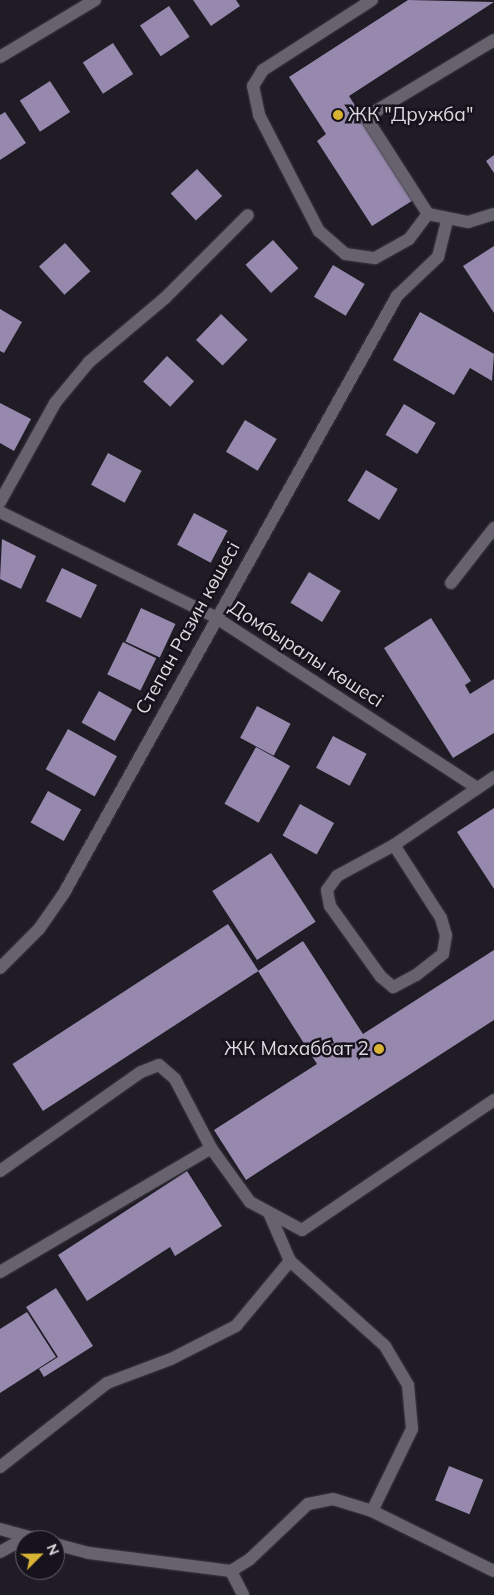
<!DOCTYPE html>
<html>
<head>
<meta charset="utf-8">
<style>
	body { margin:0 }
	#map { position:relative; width:494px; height:1595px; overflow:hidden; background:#1f1c25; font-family:Mulish,sans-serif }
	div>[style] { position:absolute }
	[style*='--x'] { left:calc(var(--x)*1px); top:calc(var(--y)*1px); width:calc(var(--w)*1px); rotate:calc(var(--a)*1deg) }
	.building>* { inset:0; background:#9689ad; transform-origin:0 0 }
	.roads { filter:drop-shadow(0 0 1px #3c3940) drop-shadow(0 0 1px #3c3940) }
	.service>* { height:12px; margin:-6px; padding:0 6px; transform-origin:6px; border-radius:6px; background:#67636e }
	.minor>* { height:12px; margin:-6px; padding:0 6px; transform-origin:6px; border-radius:6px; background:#67636e }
	.dots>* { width:14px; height:14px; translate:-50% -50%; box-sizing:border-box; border:2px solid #16131c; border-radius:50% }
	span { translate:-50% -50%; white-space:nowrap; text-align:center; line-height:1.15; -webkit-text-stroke:5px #16131c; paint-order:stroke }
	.poi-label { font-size:19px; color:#dcd9e0 }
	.left { translate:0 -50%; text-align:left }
	.right { translate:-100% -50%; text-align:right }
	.street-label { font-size:19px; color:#dcd9e0 }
	.north { position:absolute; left:15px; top:1530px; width:50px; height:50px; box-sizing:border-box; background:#16131c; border:1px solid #65626a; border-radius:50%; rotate:67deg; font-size:14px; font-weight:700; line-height:20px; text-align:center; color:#dcd9e0 }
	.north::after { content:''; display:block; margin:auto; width:18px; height:22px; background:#d9b434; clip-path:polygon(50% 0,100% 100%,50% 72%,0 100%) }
</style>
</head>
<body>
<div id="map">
	<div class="building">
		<div style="clip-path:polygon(193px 0,236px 0,240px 6px,211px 26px)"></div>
		<div style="clip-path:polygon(408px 0,494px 2px,349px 96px,415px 199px,372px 226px,317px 141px,326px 134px,289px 77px)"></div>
		<div style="left:169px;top:6px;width:37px;height:35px;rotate:56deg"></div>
		<div style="left:113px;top:43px;width:37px;height:36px;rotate:57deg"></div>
		<div style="left:50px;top:81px;width:37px;height:36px;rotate:57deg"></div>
		<div style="clip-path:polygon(5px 112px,26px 143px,0 160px,0 115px)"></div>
		<div style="clip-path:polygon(494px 155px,494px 173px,486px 161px)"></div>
		<div style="left:197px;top:169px;width:37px;height:36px;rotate:47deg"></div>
		<div style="left:273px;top:240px;width:38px;height:37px;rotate:48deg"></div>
		<div style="left:65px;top:243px;width:38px;height:35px;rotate:48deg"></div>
		<div style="clip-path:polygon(494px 246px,494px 313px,463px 266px)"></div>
		<div style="left:333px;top:265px;width:37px;height:37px;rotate:31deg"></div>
		<div style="clip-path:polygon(0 309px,22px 322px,4px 353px,0 351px)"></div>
		<div style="clip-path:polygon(420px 312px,494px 354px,492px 381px,470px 368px,454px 395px,393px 360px)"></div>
		<div style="left:221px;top:314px;width:37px;height:36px;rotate:44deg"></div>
		<div style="left:167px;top:356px;width:37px;height:35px;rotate:43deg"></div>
		<div style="clip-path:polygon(0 403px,31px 419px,14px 451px,0 443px)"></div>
		<div style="left:404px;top:404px;width:37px;height:36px;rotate:31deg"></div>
		<div style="left:245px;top:420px;width:37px;height:37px;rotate:31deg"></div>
		<div style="left:108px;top:453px;width:38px;height:36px;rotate:28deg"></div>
		<div style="left:366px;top:470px;width:37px;height:36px;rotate:31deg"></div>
		<div style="left:194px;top:513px;width:38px;height:36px;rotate:28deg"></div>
		<div style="clip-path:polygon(2px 539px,36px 556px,21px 589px,0 579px)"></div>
		<div style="left:62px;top:568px;width:39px;height:37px;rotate:26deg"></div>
		<div style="left:309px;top:572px;width:37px;height:36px;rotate:31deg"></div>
		<div style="left:141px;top:608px;width:38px;height:37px;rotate:25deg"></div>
		<div style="clip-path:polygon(431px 618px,471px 681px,465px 685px,470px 694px,494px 679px,494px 733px,453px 758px,384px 648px)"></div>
		<div style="left:123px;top:642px;width:37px;height:36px;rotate:26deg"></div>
		<div style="left:99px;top:691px;width:38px;height:36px;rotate:29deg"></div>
		<div style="left:257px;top:706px;width:38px;height:36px;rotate:28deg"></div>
		<div style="left:68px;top:729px;width:56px;height:46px;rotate:29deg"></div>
		<div style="left:333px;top:736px;width:38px;height:36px;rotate:28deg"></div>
		<div style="left:256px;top:747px;width:39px;height:65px;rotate:29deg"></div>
		<div style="left:48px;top:791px;width:38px;height:36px;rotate:29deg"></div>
		<div style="left:300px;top:804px;width:39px;height:36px;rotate:29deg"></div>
		<div style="clip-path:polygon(494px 808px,494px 889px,457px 832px)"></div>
		<div style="left:271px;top:853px;width:82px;height:70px;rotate:57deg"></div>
		<div style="left:228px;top:924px;width:56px;height:257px;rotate:57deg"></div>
		<div style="clip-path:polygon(303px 941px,363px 1034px,494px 950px,494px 1020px,246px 1180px,214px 1130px,317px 1064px,258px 971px)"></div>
		<div style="clip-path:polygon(187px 1171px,222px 1226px,175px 1256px,170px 1247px,87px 1301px,58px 1255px)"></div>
		<div style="clip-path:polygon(56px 1288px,93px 1346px,44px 1377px,39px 1369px,58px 1357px,26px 1307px)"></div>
		<div style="clip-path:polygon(27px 1312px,56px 1357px,0 1393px,0 1329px)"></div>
		<div style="left:449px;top:1466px;width:37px;height:37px;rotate:22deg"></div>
	</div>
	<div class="roads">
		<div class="service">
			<div style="--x:372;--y:0;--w:130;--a:147.3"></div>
			<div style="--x:263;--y:70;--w:19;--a:122"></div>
			<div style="--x:253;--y:86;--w:30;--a:78"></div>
			<div style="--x:259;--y:115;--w:131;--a:62.7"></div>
			<div style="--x:319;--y:231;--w:35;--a:41"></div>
			<div style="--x:345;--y:254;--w:30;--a:8"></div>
			<div style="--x:375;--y:258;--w:39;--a:-29"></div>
			<div style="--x:409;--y:239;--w:31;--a:-53"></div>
			<div style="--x:428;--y:214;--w:115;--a:-122.6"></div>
			<div style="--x:366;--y:117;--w:149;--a:-31"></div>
			<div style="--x:0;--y:502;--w:113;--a:-60.9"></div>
			<div style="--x:55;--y:403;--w:53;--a:-50.3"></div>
			<div style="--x:89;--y:362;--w:99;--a:-40.1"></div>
			<div style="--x:165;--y:298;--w:117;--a:-45"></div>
			<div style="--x:451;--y:583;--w:70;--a:-52"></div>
			<div style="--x:394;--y:845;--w:87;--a:57.2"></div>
			<div style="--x:441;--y:918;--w:18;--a:74"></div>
			<div style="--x:446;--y:935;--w:19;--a:99"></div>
			<div style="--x:443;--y:954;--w:34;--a:142"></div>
			<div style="--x:416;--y:975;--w:26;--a:152"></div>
			<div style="--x:393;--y:987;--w:16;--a:-140"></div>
			<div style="--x:381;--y:977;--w:87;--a:-125.7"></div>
			<div style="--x:330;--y:906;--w:16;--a:-101"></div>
			<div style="--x:327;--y:890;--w:17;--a:-54"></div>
			<div style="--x:337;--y:876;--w:65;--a:-28.5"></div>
			<div style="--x:394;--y:845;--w:121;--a:-34.2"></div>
			<div style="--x:0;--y:1171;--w:172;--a:-35.1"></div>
			<div style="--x:141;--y:1072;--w:19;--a:-21"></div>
			<div style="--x:159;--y:1065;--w:21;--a:41"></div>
			<div style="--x:175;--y:1079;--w:78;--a:62.4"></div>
			<div style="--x:211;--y:1148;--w:67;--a:54.2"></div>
			<div style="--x:250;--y:1202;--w:59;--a:28.3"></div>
			<div style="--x:302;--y:1230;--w:232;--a:-34.1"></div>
			<div style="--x:270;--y:1215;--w:50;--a:66.5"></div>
			<div style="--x:290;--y:1261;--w:127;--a:41.8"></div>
			<div style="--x:385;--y:1346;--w:45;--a:59.5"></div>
			<div style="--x:408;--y:1385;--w:44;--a:84.8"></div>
			<div style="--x:412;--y:1429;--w:91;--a:116"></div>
			<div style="--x:0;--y:1272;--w:245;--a:-30.4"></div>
			<div style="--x:0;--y:1467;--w:136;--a:-38.1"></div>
			<div style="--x:107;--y:1383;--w:68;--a:-20.6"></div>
			<div style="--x:171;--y:1359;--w:73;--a:-26.9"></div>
			<div style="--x:236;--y:1326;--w:85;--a:-50.3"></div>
			<div style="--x:0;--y:1552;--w:31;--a:-29"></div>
		</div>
		<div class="minor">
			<div style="--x:0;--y:57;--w:111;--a:-31"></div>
			<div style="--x:428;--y:214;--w:41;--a:11.3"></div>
			<div style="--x:468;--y:222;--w:27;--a:-17"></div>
			<div style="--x:0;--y:512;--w:239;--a:26"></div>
			<div style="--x:215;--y:617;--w:313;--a:33.1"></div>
			<div style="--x:0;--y:968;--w:55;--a:-45"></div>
			<div style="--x:39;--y:929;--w:44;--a:-55.2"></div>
			<div style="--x:64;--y:893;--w:684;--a:-60.85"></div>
			<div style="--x:397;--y:296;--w:57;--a:-43.6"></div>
			<div style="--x:438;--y:257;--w:37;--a:-76"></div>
			<div style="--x:0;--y:1529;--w:41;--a:15.4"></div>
			<div style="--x:55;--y:1544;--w:35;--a:15"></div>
			<div style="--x:89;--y:1553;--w:143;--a:7.2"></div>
			<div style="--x:231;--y:1571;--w:22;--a:-32"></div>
			<div style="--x:250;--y:1559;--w:80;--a:-43.5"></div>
			<div style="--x:308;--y:1504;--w:25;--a:-11"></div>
			<div style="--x:333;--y:1499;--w:41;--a:17.1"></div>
			<div style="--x:372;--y:1511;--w:136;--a:26.2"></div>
			<div style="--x:231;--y:1571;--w:27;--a:63"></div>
		</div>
	</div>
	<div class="dots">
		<div style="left:338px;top:115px;background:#d9b434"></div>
		<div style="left:379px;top:1049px;background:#d9b434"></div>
	</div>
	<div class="poi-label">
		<span class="left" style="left:348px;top:115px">ЖК "Дружба"</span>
		<span class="right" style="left:369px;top:1049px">ЖК Махаббат 2</span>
	</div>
	<div class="street-label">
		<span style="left:188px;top:628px;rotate:-61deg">Степан Разин көшесі</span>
		<span style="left:306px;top:654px;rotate:33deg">Домбыралы көшесі</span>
	</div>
	<div class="north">N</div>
</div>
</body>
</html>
